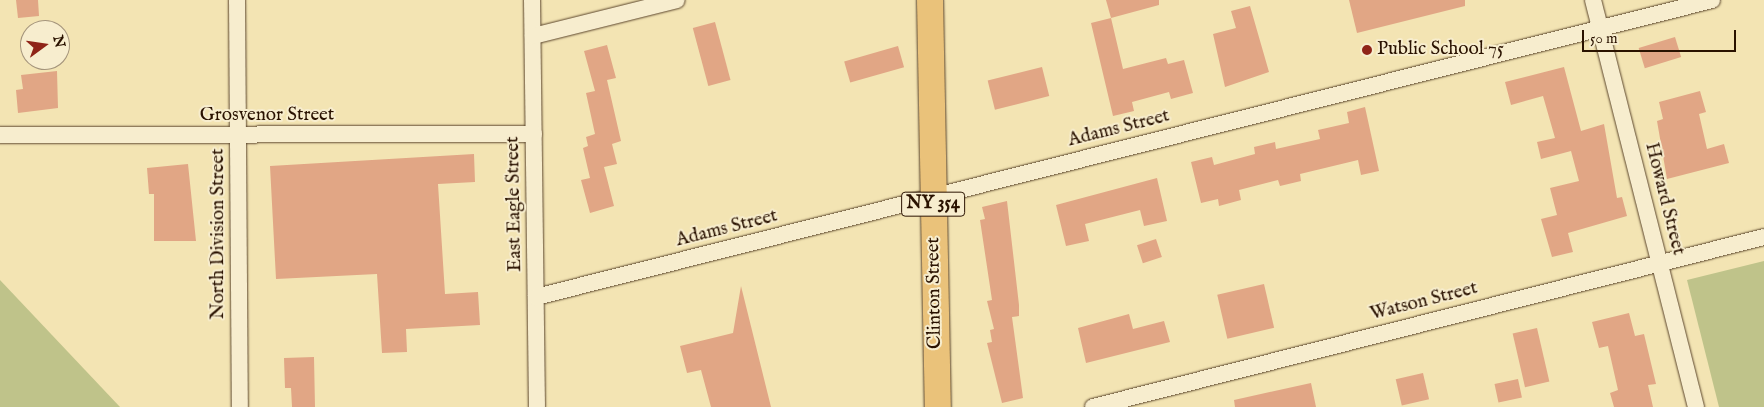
<!DOCTYPE html>
<html>
<head>
<meta charset="utf-8">
<style>
	body { margin:0 }
	#map { position:relative; width:1764px; height:407px; overflow:hidden; background:#f3e4b3; font-family:"IM FELL English",serif }
	div>[style] { position:absolute }
	[style*='--x'] { left:calc(var(--x)*1px); top:calc(var(--y)*1px); width:calc(var(--w)*1px); rotate:calc(var(--a)*1deg) }
	.green>* { inset:0; background:#bfc38a }
	.building>* { inset:0; background:#e1a685; transform-origin:0 0 }
	.roads { filter:drop-shadow(0 0 1px #5c462d) drop-shadow(0 0 1px #5c462d) }
	.street>* { height:16px; margin:-8px; padding:0 8px; transform-origin:8px; border-radius:8px; background:#f7edce }
	.primary>* { height:26px; margin:-13px; padding:0 13px; transform-origin:13px; border-radius:13px; background:#eac27a }
	.dots>* { width:14px; height:14px; translate:-50% -50%; box-sizing:border-box; border:2px solid #f7edce; border-radius:50% }
	span { translate:-50% -50%; white-space:nowrap; text-align:center; line-height:1.15; -webkit-text-stroke:4px #f7edce; paint-order:stroke }
	.shield-label span { padding:1px 4px; background:#f7edce; border:1px solid; border-radius:4px; -webkit-text-stroke-width:0 }
	.shield-label { font-size:18px; color:#2a1200; font-weight:700 }
	.poi-label { font-size:19px; color:#2a1200 }
	.left { translate:0 -50%; text-align:left }
	.street-label { font-size:19px; color:#2a1200 }
	.north { position:absolute; left:20px; top:20px; width:50px; height:50px; box-sizing:border-box; background:#f7edce; border:1px solid #a5957c; border-radius:50%; rotate:76deg; font-size:14px; font-weight:700; line-height:20px; text-align:center; color:#2a1200 }
	.north::after { content:''; display:block; margin:auto; width:18px; height:22px; background:#8f2418; clip-path:polygon(50% 0,100% 100%,50% 72%,0 100%) }
	.scale { position:absolute; left:1582px; top:30px; width:154px; height:22px; box-sizing:border-box; border:2px solid #2a1200; border-top:0; padding-left:6px; font-size:15px; line-height:18px; white-space:nowrap; color:#2a1200; -webkit-text-stroke:4px #f7edce; paint-order:stroke }
</style>
</head>
<body>
<div id="map">
	<div class="green">
		<div style="clip-path:polygon(1764px 261px,1764px 407px,1719px 407px,1687px 280px)"></div>
		<div style="clip-path:polygon(0 280px,120px 407px,0 407px)"></div>
	</div>
	<div class="building">
		<div style="clip-path:polygon(16px 0,38px 0,39px 16px,18px 18px)"></div>
		<div style="clip-path:polygon(1106px 0,1159px 0,1159px 5px,1111px 18px)"></div>
		<div style="clip-path:polygon(1349px 0,1465px 0,1465px 6px,1357px 33px)"></div>
		<div style="clip-path:polygon(1250px 6px,1269px 72px,1225px 87px,1213px 34px,1236px 28px,1231px 11px)"></div>
		<div style="clip-path:polygon(1111px 18px,1123px 69px,1166px 58px,1168px 64px,1184px 60px,1193px 93px,1171px 99px,1169px 92px,1132px 102px,1134px 111px,1113px 116px,1091px 23px)"></div>
		<div style="left:715px;top:22px;width:60px;height:23px;rotate:75deg"></div>
		<div style="left:1675px;top:37px;width:21px;height:38px;rotate:73deg"></div>
		<div style="clip-path:polygon(607px 45px,616px 78px,607px 80px,621px 141px,612px 144px,617px 164px,604px 167px,614px 206px,590px 213px,581px 180px,590px 178px,583px 148px,588px 146px,586px 137px,595px 134px,586px 93px,595px 91px,584px 51px)"></div>
		<div style="left:898px;top:46px;width:22px;height:56px;rotate:74deg"></div>
		<div style="left:1042px;top:67px;width:30px;height:56px;rotate:76deg"></div>
		<div style="clip-path:polygon(1564px 67px,1581px 131px,1604px 124px,1617px 198px,1622px 197px,1627px 216px,1568px 233px,1573px 252px,1552px 257px,1541px 219px,1557px 215px,1550px 188px,1579px 181px,1571px 151px,1541px 159px,1537px 142px,1555px 138px,1543px 96px,1511px 105px,1505px 82px)"></div>
		<div style="clip-path:polygon(57px 71px,58px 108px,18px 113px,16px 90px,23px 89px,21px 75px)"></div>
		<div style="clip-path:polygon(1700px 91px,1706px 112px,1699px 114px,1707px 149px,1724px 144px,1729px 163px,1667px 179px,1657px 121px,1663px 119px,1659px 102px)"></div>
		<div style="clip-path:polygon(1365px 107px,1379px 171px,1361px 175px,1358px 160px,1300px 174px,1301px 181px,1280px 186px,1278px 180px,1239px 190px,1241px 200px,1219px 206px,1218px 199px,1201px 203px,1191px 162px,1212px 157px,1214px 165px,1255px 154px,1254px 147px,1275px 142px,1276px 149px,1320px 139px,1318px 130px,1349px 123px,1347px 112px)"></div>
		<div style="clip-path:polygon(474px 154px,475px 182px,438px 184px,445px 294px,478px 292px,480px 325px,406px 329px,407px 352px,382px 353px,377px 274px,276px 279px,270px 166px)"></div>
		<div style="clip-path:polygon(188px 164px,196px 241px,154px 241px,154px 194px,149px 194px,147px 168px)"></div>
		<div style="clip-path:polygon(1157px 178px,1167px 221px,1144px 226px,1140px 210px,1085px 224px,1089px 241px,1066px 246px,1056px 205px)"></div>
		<div style="clip-path:polygon(1007px 201px,1019px 305px,1019px 316px,1012px 317px,1023px 398px,1002px 403px,987px 343px,992px 342px,990px 330px,994px 329px,987px 301px,992px 300px,980px 220px,985px 219px,982px 207px)"></div>
		<div style="left:1156px;top:239px;width:19px;height:20px;rotate:72deg"></div>
		<div style="left:1264px;top:284px;width:45px;height:48px;rotate:77deg"></div>
		<div style="clip-path:polygon(741px 286px,771px 407px,711px 407px,701px 370px,687px 373px,680px 346px,733px 333px)"></div>
		<div style="clip-path:polygon(1629px 313px,1635px 336px,1644px 334px,1656px 384px,1648px 385px,1653px 407px,1614px 407px,1610px 393px,1618px 390px,1608px 346px,1599px 348px,1592px 322px)"></div>
		<div style="clip-path:polygon(1129px 314px,1133px 329px,1164px 321px,1170px 342px,1086px 363px,1078px 328px)"></div>
		<div style="left:1537px;top:328px;width:55px;height:25px;rotate:77deg"></div>
		<div style="clip-path:polygon(314px 357px,315px 407px,292px 407px,291px 388px,285px 388px,284px 358px)"></div>
		<div style="left:1423px;top:373px;width:27px;height:28px;rotate:77deg"></div>
		<div style="left:1518px;top:379px;width:19px;height:24px;rotate:78deg"></div>
		<div style="clip-path:polygon(1311px 383px,1316px 407px,1235px 407px,1234px 400px)"></div>
	</div>
	<div class="roads">
		<div class="street">
			<div style="--x:237;--y:0;--w:407;--a:89.6"></div>
			<div style="--x:532;--y:0;--w:407;--a:89.3"></div>
			<div style="--x:1593;--y:0;--w:420;--a:75.8"></div>
			<div style="--x:533;--y:36;--w:148;--a:-14"></div>
			<div style="--x:0;--y:135;--w:534;--a:-0.11"></div>
			<div style="--x:536;--y:297;--w:1213;--a:-14.17"></div>
			<div style="--x:1093;--y:407;--w:692;--a:-14.22"></div>
		</div>
		<div class="primary">
			<div style="--x:930;--y:0;--w:407;--a:88.9"></div>
		</div>
	</div>
	<div class="dots">
		<div style="left:1367px;top:50px;background:#8f2418"></div>
	</div>
	<div class="shield-label">
		<span style="left:933px;top:204px">NY 354</span>
	</div>
	<div class="poi-label">
		<span class="left" style="left:1377px;top:50px">Public School 75</span>
	</div>
	<div class="street-label">
		<span style="left:267px;top:116px">Grosvenor Street</span>
		<span style="left:1119px;top:129px;rotate:-14deg">Adams Street</span>
		<span style="left:1664px;top:199px;rotate:76deg">Howard Street</span>
		<span style="left:515px;top:204px;rotate:-91deg">East Eagle Street</span>
		<span style="left:727px;top:229px;rotate:-14deg">Adams Street</span>
		<span style="left:219px;top:234px;rotate:-90deg">North Division Street</span>
		<span style="left:935px;top:293px;rotate:-91deg">Clinton Street</span>
		<span style="left:1424px;top:302px;rotate:-14deg">Watson Street</span>
	</div>
	<div class="north">N</div>
	<div class="scale">50 m</div>
</div>
</body>
</html>
